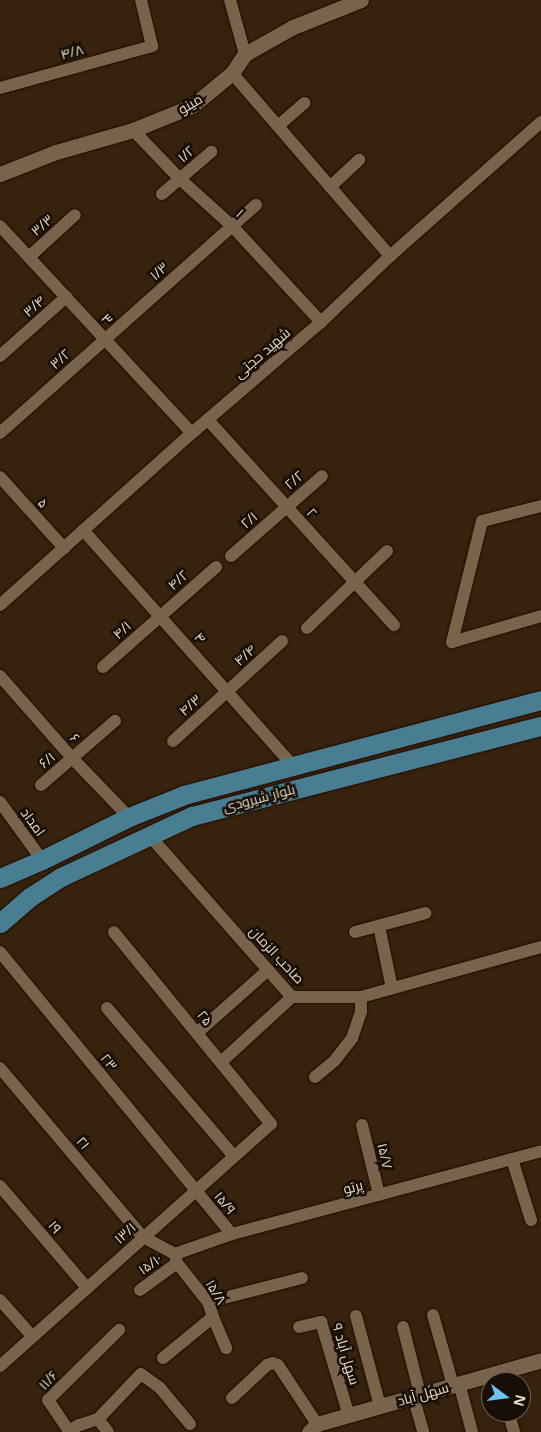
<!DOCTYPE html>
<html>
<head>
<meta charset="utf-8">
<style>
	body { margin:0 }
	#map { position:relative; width:541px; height:1432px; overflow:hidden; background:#37230d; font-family:"Open Sans",Cairo,sans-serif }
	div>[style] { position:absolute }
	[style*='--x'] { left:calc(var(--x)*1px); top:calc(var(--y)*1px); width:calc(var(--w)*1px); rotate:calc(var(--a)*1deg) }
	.roads { filter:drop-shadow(0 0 1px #1e0b00) drop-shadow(0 0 1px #1e0b00) }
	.minor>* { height:12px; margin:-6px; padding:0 6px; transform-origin:6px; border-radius:6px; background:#7a634c }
	.tertiary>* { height:15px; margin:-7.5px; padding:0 7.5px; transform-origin:7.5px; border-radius:7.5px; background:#7a634c }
	.primary>* { height:19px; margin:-9.5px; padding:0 9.5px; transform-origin:9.5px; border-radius:9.5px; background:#487d92 }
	span { translate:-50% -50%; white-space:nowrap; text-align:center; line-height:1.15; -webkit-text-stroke:5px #170f06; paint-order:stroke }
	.street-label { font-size:14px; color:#e6d9cc }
	.north { position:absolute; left:481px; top:1372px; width:50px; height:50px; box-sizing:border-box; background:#170f06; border:1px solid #6a6055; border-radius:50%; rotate:105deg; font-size:14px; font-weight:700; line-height:20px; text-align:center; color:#e6d9cc }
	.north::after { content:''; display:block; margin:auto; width:18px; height:22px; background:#6dc2f3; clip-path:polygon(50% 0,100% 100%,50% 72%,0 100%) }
</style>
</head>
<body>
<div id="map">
	<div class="roads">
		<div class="minor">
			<div style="--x:230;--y:0;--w:56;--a:74.5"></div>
			<div style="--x:232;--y:73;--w:242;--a:49.2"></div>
			<div style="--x:0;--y:88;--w:158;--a:-15.4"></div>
			<div style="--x:152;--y:46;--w:47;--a:-103.4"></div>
			<div style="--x:278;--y:126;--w:35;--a:-41"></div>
			<div style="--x:133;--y:130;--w:68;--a:46.2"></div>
			<div style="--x:180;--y:179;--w:70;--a:42.1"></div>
			<div style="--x:232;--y:226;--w:131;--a:47.2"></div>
			<div style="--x:330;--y:187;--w:40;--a:-43"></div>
			<div style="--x:162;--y:194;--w:65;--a:-40.6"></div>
			<div style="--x:0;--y:226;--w:282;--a:47.2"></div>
			<div style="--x:29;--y:257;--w:62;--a:-42.4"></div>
			<div style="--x:0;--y:356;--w:89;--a:-41.8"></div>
			<div style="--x:208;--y:420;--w:277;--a:47.8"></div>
			<div style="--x:0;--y:433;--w:343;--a:-41.7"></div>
			<div style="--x:0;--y:477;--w:96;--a:48"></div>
			<div style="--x:541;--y:506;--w:61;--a:165.7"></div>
			<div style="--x:482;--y:521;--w:125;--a:103.9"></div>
			<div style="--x:452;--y:642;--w:93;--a:-16.3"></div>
			<div style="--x:83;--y:530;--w:316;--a:48.3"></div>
			<div style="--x:231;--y:556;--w:121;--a:-41.3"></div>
			<div style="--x:0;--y:605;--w:258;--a:-41.9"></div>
			<div style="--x:192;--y:433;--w:170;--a:-40.7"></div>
			<div style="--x:321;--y:322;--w:95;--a:-43.7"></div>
			<div style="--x:390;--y:256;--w:202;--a:-41.6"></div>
			<div style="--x:307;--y:628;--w:111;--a:-43.9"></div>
			<div style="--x:103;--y:667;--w:151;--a:-41.5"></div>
			<div style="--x:0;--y:676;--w:109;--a:48.7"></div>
			<div style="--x:72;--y:758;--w:82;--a:46"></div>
			<div style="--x:173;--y:741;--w:148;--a:-42.5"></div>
			<div style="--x:41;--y:785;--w:98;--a:-40.9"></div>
			<div style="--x:0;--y:802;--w:72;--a:54.1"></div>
			<div style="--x:149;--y:835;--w:216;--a:48.6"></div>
			<div style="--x:292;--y:997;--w:69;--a:0"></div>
			<div style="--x:361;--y:997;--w:187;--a:-15.5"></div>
			<div style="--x:379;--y:926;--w:63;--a:78.2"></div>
			<div style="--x:355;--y:932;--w:73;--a:-15"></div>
			<div style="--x:0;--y:952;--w:365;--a:50.6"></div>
			<div style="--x:107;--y:1008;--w:195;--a:49.4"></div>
			<div style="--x:197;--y:1033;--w:95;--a:-41.6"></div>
			<div style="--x:221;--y:1062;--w:96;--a:-42.5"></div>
			<div style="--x:0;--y:1068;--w:221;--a:49.8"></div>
			<div style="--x:143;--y:1237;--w:36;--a:28"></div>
			<div style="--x:315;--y:1077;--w:26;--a:-40"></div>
			<div style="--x:335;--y:1060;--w:28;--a:-52"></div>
			<div style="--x:352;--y:1038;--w:28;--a:-71"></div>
			<div style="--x:361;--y:1012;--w:15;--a:-90"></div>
			<div style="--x:362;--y:1125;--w:72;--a:76.3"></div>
			<div style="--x:512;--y:1159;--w:64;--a:72.7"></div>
			<div style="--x:0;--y:1186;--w:134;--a:49.5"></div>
			<div style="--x:175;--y:1254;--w:60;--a:-19.3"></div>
			<div style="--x:232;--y:1234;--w:320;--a:-15"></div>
			<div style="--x:140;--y:1290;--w:46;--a:-36.1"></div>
			<div style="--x:0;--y:1300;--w:48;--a:48.4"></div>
			<div style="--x:208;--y:1302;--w:97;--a:-14.3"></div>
			<div style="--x:433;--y:1315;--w:73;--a:74.1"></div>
			<div style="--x:356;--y:1316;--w:93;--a:75.1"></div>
			<div style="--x:213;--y:1317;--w:34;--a:67"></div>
			<div style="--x:299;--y:1327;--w:23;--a:-13"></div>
			<div style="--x:321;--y:1322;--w:98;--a:73.4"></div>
			<div style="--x:403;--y:1327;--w:69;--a:75.8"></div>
			<div style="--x:163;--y:1358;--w:65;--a:-39.4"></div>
			<div style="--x:213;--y:1317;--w:16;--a:-108"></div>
			<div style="--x:208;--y:1302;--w:50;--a:-128.5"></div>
			<div style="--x:177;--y:1263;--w:9;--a:-103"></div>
			<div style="--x:0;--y:1366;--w:363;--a:-41.8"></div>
			<div style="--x:271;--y:1124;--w:248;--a:-129.3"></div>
			<div style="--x:459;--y:1383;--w:51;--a:75.1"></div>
			<div style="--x:413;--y:1396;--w:37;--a:74"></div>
			<div style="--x:232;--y:1398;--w:48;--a:-43.3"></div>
			<div style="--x:267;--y:1365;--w:6;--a:-18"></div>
			<div style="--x:273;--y:1363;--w:5;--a:22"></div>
			<div style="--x:278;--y:1365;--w:71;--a:56.5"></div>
			<div style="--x:508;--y:1412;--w:21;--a:73"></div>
			<div style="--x:98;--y:1419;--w:20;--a:162"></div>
			<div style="--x:79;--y:1425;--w:12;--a:149"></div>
			<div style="--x:69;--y:1431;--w:37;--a:-124"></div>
			<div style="--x:48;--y:1400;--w:100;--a:-44.6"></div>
			<div style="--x:98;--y:1419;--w:62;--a:-46.3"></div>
			<div style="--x:141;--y:1374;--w:24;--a:36"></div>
			<div style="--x:160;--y:1388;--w:47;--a:50.2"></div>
			<div style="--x:98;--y:1419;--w:16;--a:52"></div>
		</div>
		<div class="tertiary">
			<div style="--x:0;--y:174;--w:60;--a:-21.4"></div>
			<div style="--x:56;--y:152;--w:80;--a:-15.9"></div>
			<div style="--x:133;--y:130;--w:64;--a:-22.1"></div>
			<div style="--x:192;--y:106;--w:52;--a:-39.5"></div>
			<div style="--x:232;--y:73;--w:23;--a:-56"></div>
			<div style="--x:245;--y:54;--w:55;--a:-29.4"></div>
			<div style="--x:293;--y:27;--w:73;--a:-21.7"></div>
			<div style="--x:309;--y:1432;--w:11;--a:-45"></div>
			<div style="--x:317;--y:1424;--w:233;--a:-15.9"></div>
		</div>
		<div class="primary">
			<div style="--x:0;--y:878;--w:46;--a:-23.2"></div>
			<div style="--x:42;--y:860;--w:97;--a:-26.3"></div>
			<div style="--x:129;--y:817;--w:59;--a:-21.8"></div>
			<div style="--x:184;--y:795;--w:369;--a:-14.9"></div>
			<div style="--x:0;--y:923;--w:40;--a:-41"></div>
			<div style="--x:30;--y:897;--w:37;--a:-33"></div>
			<div style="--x:61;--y:877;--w:145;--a:-25"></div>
			<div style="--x:192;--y:816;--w:360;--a:-14.5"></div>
		</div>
	</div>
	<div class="street-label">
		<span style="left:72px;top:52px;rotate:-15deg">۴/۸</span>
		<span style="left:190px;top:104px;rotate:-31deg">مینو</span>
		<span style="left:186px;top:154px;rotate:-41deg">۱/۲</span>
		<span style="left:240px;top:213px;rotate:44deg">۱</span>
		<span style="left:42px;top:225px;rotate:-41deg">۳/۳</span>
		<span style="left:159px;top:271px;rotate:-42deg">۱/۳</span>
		<span style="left:34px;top:306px;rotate:-42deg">۳/۴</span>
		<span style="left:107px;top:319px;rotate:47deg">۳</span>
		<span style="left:262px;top:353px;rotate:-41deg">شهید حجتی</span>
		<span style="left:60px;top:359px;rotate:-42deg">۳/۲</span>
		<span style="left:294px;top:480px;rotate:-41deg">۲/۲</span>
		<span style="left:43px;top:503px;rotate:48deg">۵</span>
		<span style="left:312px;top:513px;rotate:48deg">۲</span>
		<span style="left:249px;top:520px;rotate:-41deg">۲/۱</span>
		<span style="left:178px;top:580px;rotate:-42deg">۴/۲</span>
		<span style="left:122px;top:630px;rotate:-42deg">۴/۱</span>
		<span style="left:200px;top:638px;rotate:48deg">۴</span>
		<span style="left:245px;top:655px;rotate:-42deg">۴/۴</span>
		<span style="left:190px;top:705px;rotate:-42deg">۴/۳</span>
		<span style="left:75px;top:738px;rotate:49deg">۶</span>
		<span style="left:47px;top:760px;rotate:-40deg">۶/۱</span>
		<span style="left:259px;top:798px;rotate:-15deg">بلوار شیرودی</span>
		<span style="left:33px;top:822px;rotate:54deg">امداد</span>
		<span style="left:277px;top:955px;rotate:47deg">صاحب الزمان</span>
		<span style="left:205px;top:1018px;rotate:51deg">۲۵</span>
		<span style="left:109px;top:1062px;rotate:51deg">۲۳</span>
		<span style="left:83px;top:1143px;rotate:50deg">۲۱</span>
		<span style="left:385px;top:1156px;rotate:77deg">۱۵/۷</span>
		<span style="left:353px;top:1187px;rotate:-15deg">پرتو</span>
		<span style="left:225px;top:1203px;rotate:50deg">۱۵/۹</span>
		<span style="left:55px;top:1227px;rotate:49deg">۱۹</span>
		<span style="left:125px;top:1233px;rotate:-42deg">۱۳/۱</span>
		<span style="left:150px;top:1264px;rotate:-35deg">۱۵/۱۰</span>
		<span style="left:216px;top:1292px;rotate:59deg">۱۵/۸</span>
		<span style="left:346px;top:1354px;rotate:73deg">سهل آباد ۹</span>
		<span style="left:48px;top:1380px;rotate:-48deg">۱۱/۶</span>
		<span style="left:423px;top:1394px;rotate:-16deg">سهل آباد</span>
	</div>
	<div class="north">N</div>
</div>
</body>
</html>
